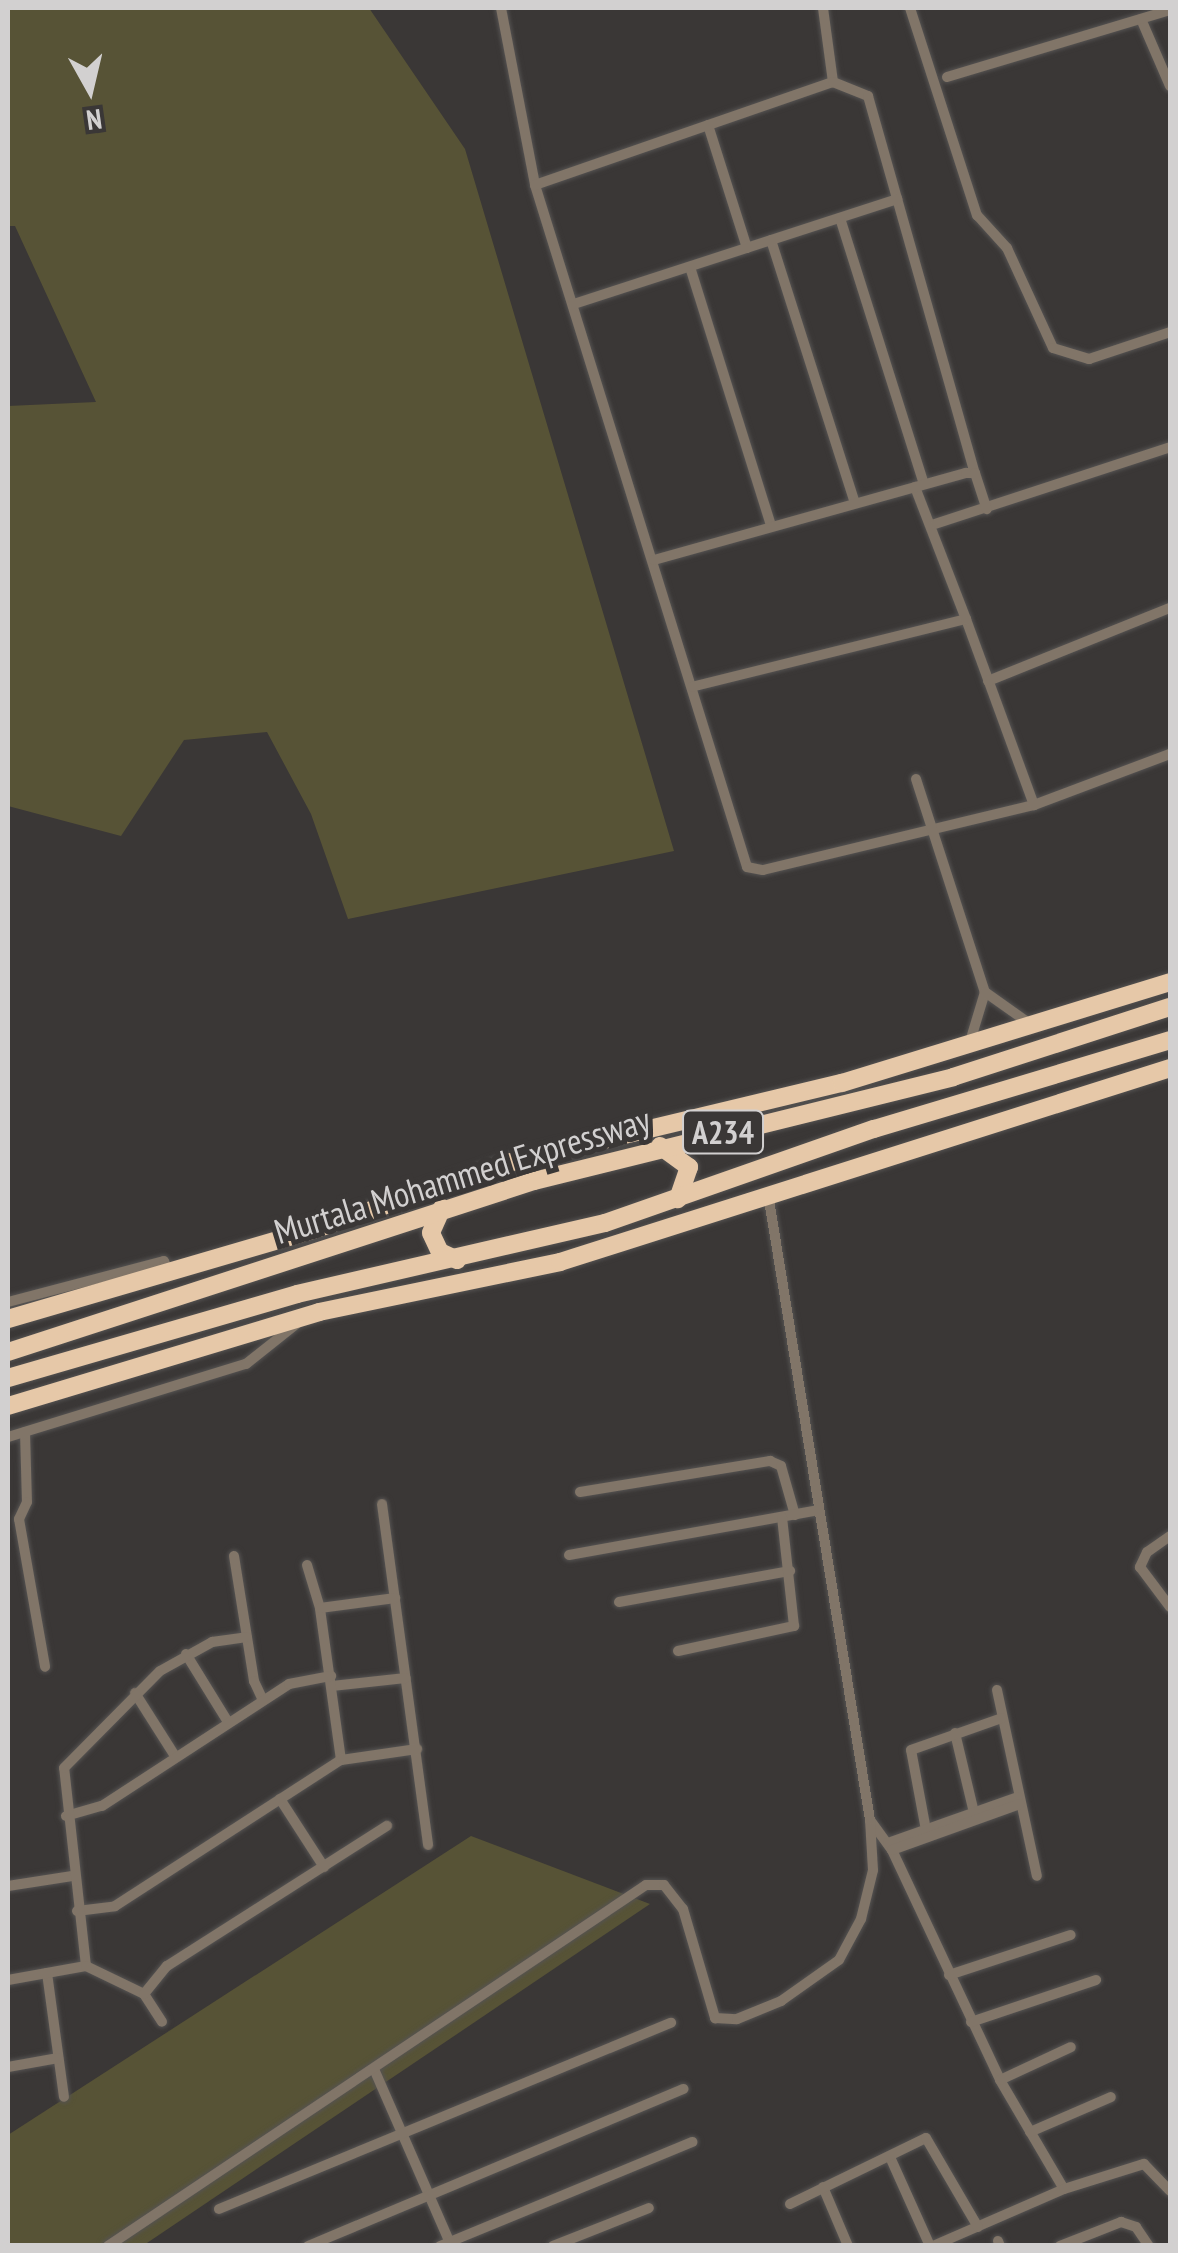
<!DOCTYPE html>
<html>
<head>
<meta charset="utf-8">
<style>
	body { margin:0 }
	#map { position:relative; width:1178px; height:2253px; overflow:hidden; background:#3a3736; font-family:"PT Sans Narrow",sans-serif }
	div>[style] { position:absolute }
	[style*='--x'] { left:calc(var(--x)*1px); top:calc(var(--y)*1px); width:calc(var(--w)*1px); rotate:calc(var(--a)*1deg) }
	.green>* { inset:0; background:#575336 }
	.roads { filter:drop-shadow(0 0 2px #555352) drop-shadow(0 0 2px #555352) }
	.street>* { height:10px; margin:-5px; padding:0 5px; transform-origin:5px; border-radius:5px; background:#817568 }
	.highway>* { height:18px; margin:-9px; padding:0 9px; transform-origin:9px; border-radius:9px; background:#e6c8a8 }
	span { translate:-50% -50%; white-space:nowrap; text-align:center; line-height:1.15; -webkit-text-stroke:10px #3a3736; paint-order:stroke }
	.shield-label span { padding:2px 8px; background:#3a3736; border:2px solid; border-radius:8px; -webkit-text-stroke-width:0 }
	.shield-label { font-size:32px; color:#d2d0d0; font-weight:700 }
	.street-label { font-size:35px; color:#d2d0d0 }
	.frame { position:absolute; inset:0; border:10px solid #d2d0d0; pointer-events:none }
	.north { position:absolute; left:40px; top:40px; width:100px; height:100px; -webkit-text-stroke:8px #3a3736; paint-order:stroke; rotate:172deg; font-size:28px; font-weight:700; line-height:40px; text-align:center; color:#d2d0d0 }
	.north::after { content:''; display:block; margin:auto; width:35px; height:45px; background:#d2d0d0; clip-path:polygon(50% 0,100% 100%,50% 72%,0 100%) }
</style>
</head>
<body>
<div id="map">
	<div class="green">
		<div style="clip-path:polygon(8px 8px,369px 8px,465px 149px,674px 851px,348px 919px,311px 814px,267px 732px,184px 740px,121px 836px,8px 806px,8px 406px,96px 402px,15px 226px,8px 226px)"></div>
		<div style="clip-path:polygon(471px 1836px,650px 1904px,144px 2245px,8px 2246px,8px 2135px)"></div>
	</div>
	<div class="roads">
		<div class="street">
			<div style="--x:501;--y:8;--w:180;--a:79.1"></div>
			<div style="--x:535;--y:185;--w:714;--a:72.73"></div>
			<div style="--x:747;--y:867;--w:16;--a:11"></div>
			<div style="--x:763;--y:870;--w:279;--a:-13.5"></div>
			<div style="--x:1034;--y:805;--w:198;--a:-110.1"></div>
			<div style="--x:966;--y:619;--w:282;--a:166.1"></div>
			<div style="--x:823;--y:8;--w:75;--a:82.3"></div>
			<div style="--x:910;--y:8;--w:218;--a:72.1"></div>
			<div style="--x:977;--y:215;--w:45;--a:47.7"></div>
			<div style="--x:1007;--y:248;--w:110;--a:65.3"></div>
			<div style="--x:1053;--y:348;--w:38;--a:17"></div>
			<div style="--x:1089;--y:359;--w:85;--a:-18.4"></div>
			<div style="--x:1141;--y:19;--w:73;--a:66.6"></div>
			<div style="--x:947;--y:77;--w:233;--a:-16.7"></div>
			<div style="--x:708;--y:125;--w:129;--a:72.4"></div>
			<div style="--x:535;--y:185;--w:315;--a:-19.1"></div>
			<div style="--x:833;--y:82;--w:38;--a:22"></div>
			<div style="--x:868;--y:96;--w:392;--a:74.2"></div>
			<div style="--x:840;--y:218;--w:279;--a:72.5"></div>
			<div style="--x:771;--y:240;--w:276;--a:72.3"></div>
			<div style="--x:690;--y:267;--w:271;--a:72.6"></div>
			<div style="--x:574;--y:304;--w:340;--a:-18"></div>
			<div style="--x:915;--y:487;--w:142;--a:68.9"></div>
			<div style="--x:935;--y:524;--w:247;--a:-18.1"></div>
			<div style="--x:654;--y:560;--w:324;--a:-15.6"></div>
			<div style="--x:966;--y:473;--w:9;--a:0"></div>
			<div style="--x:975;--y:473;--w:38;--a:72"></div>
			<div style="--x:988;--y:681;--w:196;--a:-21.9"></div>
			<div style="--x:916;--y:779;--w:224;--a:72.1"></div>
			<div style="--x:985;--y:992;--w:55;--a:106.8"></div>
			<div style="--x:1034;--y:805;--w:145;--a:-20.6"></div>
			<div style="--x:985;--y:992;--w:59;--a:35.3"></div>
			<div style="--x:8;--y:1302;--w:161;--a:-14.7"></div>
			<div style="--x:164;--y:1261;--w:12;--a:70"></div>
			<div style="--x:25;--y:1432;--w:70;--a:88.4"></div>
			<div style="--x:27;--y:1502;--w:19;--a:115"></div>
			<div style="--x:19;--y:1519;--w:150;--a:80"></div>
			<div style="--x:8;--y:1437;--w:249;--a:-17.1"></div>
			<div style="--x:246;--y:1364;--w:69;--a:-38.5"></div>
			<div style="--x:580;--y:1492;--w:193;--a:-9.3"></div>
			<div style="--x:770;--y:1461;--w:12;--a:24"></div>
			<div style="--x:781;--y:1466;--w:51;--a:74.1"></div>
			<div style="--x:382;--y:1504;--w:344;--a:82.3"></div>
			<div style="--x:1170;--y:1536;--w:28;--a:145"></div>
			<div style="--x:1147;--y:1552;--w:17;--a:115"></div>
			<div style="--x:1140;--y:1567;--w:50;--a:53.1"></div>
			<div style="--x:569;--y:1555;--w:254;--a:-10.2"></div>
			<div style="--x:234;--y:1556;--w:127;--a:80.9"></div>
			<div style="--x:254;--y:1681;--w:21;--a:65"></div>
			<div style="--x:307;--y:1565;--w:45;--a:73.2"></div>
			<div style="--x:619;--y:1602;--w:174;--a:-10.3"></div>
			<div style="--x:678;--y:1651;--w:119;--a:-12.2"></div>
			<div style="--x:794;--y:1626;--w:109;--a:-96.3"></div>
			<div style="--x:186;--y:1654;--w:80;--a:58.3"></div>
			<div style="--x:332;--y:1686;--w:74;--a:-6.2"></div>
			<div style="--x:997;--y:1690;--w:190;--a:77.9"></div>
			<div style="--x:135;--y:1693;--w:75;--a:57.6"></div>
			<div style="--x:955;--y:1733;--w:82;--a:76.6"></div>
			<div style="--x:341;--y:1760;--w:153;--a:-97.9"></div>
			<div style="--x:320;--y:1608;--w:76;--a:-7.6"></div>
			<div style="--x:280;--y:1799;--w:81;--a:57.1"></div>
			<div style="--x:66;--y:1816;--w:37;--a:-16"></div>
			<div style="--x:102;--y:1806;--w:223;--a:-33.1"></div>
			<div style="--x:289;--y:1684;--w:43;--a:-10.8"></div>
			<div style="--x:870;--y:1820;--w:37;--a:54"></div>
			<div style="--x:892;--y:1850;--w:254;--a:64.8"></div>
			<div style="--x:1000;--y:2080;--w:126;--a:59.6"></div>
			<div style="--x:1064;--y:2189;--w:143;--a:156.5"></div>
			<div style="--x:926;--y:1830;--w:81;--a:-100.6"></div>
			<div style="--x:911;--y:1750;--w:96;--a:-19.4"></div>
			<div style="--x:888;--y:1843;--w:138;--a:-19.5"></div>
			<div style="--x:892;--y:1850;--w:136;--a:-19.8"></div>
			<div style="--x:8;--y:1886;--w:65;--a:-8.9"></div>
			<div style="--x:77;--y:1911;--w:38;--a:-7"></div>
			<div style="--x:115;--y:1906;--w:269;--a:-32.9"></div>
			<div style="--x:341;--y:1760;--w:77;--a:-8.2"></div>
			<div style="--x:86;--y:1966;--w:199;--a:-96.3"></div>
			<div style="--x:64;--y:1768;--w:136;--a:-45.3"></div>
			<div style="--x:160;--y:1671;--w:60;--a:-29.1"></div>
			<div style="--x:212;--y:1642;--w:35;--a:-8"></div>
			<div style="--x:47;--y:1973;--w:125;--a:82.2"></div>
			<div style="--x:949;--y:1975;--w:128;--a:-18.2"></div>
			<div style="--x:8;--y:1980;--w:79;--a:-10.2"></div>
			<div style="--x:86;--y:1966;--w:64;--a:25.8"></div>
			<div style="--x:144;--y:1994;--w:33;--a:57"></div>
			<div style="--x:144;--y:1994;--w:36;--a:-51"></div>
			<div style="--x:167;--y:1966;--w:261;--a:-32.5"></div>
			<div style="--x:971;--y:2022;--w:132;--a:-18.6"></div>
			<div style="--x:8;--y:2067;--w:51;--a:-10.2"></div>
			<div style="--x:374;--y:2069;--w:192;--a:66.4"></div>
			<div style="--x:1000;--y:2080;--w:78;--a:-24.9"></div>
			<div style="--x:1030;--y:2132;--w:88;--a:-23.4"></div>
			<div style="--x:890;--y:2157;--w:98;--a:65.8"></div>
			<div style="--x:823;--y:2187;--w:64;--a:67"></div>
			<div style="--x:1064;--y:2189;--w:84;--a:-17.4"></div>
			<div style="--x:1144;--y:2164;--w:37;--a:46"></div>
			<div style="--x:790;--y:2204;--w:151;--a:-25.9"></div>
			<div style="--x:926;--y:2138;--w:103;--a:59.7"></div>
			<div style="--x:219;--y:2209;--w:489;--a:-22.4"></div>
			<div style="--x:998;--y:2241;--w:5;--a:68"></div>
			<div style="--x:108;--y:2246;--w:648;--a:-33.86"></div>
			<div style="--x:646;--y:1885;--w:18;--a:0"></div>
			<div style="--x:664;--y:1885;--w:31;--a:52"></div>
			<div style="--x:683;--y:1909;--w:114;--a:73.6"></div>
			<div style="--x:715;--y:2018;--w:22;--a:3"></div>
			<div style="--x:737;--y:2019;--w:48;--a:-22.2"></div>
			<div style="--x:781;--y:2001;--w:71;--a:-35.3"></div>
			<div style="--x:839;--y:1960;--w:47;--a:-61.8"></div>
			<div style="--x:861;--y:1919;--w:50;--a:-76.2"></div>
			<div style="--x:873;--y:1870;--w:50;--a:-93.4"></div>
			<div style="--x:870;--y:1820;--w:634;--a:-99.25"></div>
			<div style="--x:308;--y:2246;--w:407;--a:-22.7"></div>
			<div style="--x:440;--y:2246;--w:273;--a:-22.4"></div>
			<div style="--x:553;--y:2246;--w:103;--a:-21.6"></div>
			<div style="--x:1060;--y:2246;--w:66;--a:-21.5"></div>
			<div style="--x:1121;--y:2222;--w:16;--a:18"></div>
			<div style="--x:1136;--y:2227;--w:23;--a:56"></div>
		</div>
		<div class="highway">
			<div style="--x:660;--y:1146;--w:36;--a:36"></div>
			<div style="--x:689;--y:1167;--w:34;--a:109"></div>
			<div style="--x:442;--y:1208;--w:27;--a:114"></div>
			<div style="--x:431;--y:1233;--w:21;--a:65"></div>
			<div style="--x:440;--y:1252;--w:19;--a:25"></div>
			<div style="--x:8;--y:1319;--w:318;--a:-16.3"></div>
			<div style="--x:313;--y:1230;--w:210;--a:-18.9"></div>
			<div style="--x:512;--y:1162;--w:339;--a:-13.5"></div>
			<div style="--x:842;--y:1083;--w:343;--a:-17.1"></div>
			<div style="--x:8;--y:1352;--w:553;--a:-18.01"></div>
			<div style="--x:534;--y:1181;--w:432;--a:-13.9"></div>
			<div style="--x:953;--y:1077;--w:228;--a:-17.9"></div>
			<div style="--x:8;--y:1378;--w:301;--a:-16.2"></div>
			<div style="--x:297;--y:1294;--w:316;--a:-13"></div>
			<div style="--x:605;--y:1223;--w:285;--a:-19.3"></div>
			<div style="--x:874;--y:1129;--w:309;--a:-16.7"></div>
			<div style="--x:8;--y:1406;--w:325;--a:-16.8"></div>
			<div style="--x:319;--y:1312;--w:246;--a:-11.7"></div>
			<div style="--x:560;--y:1262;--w:640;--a:-17.64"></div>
		</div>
	</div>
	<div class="shield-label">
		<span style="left:723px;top:1132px">A234</span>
	</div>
	<div class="street-label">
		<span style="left:462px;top:1175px;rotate:-17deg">Murtala Mohammed Expressway</span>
	</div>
	<div class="frame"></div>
	<div class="north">N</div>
</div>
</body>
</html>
